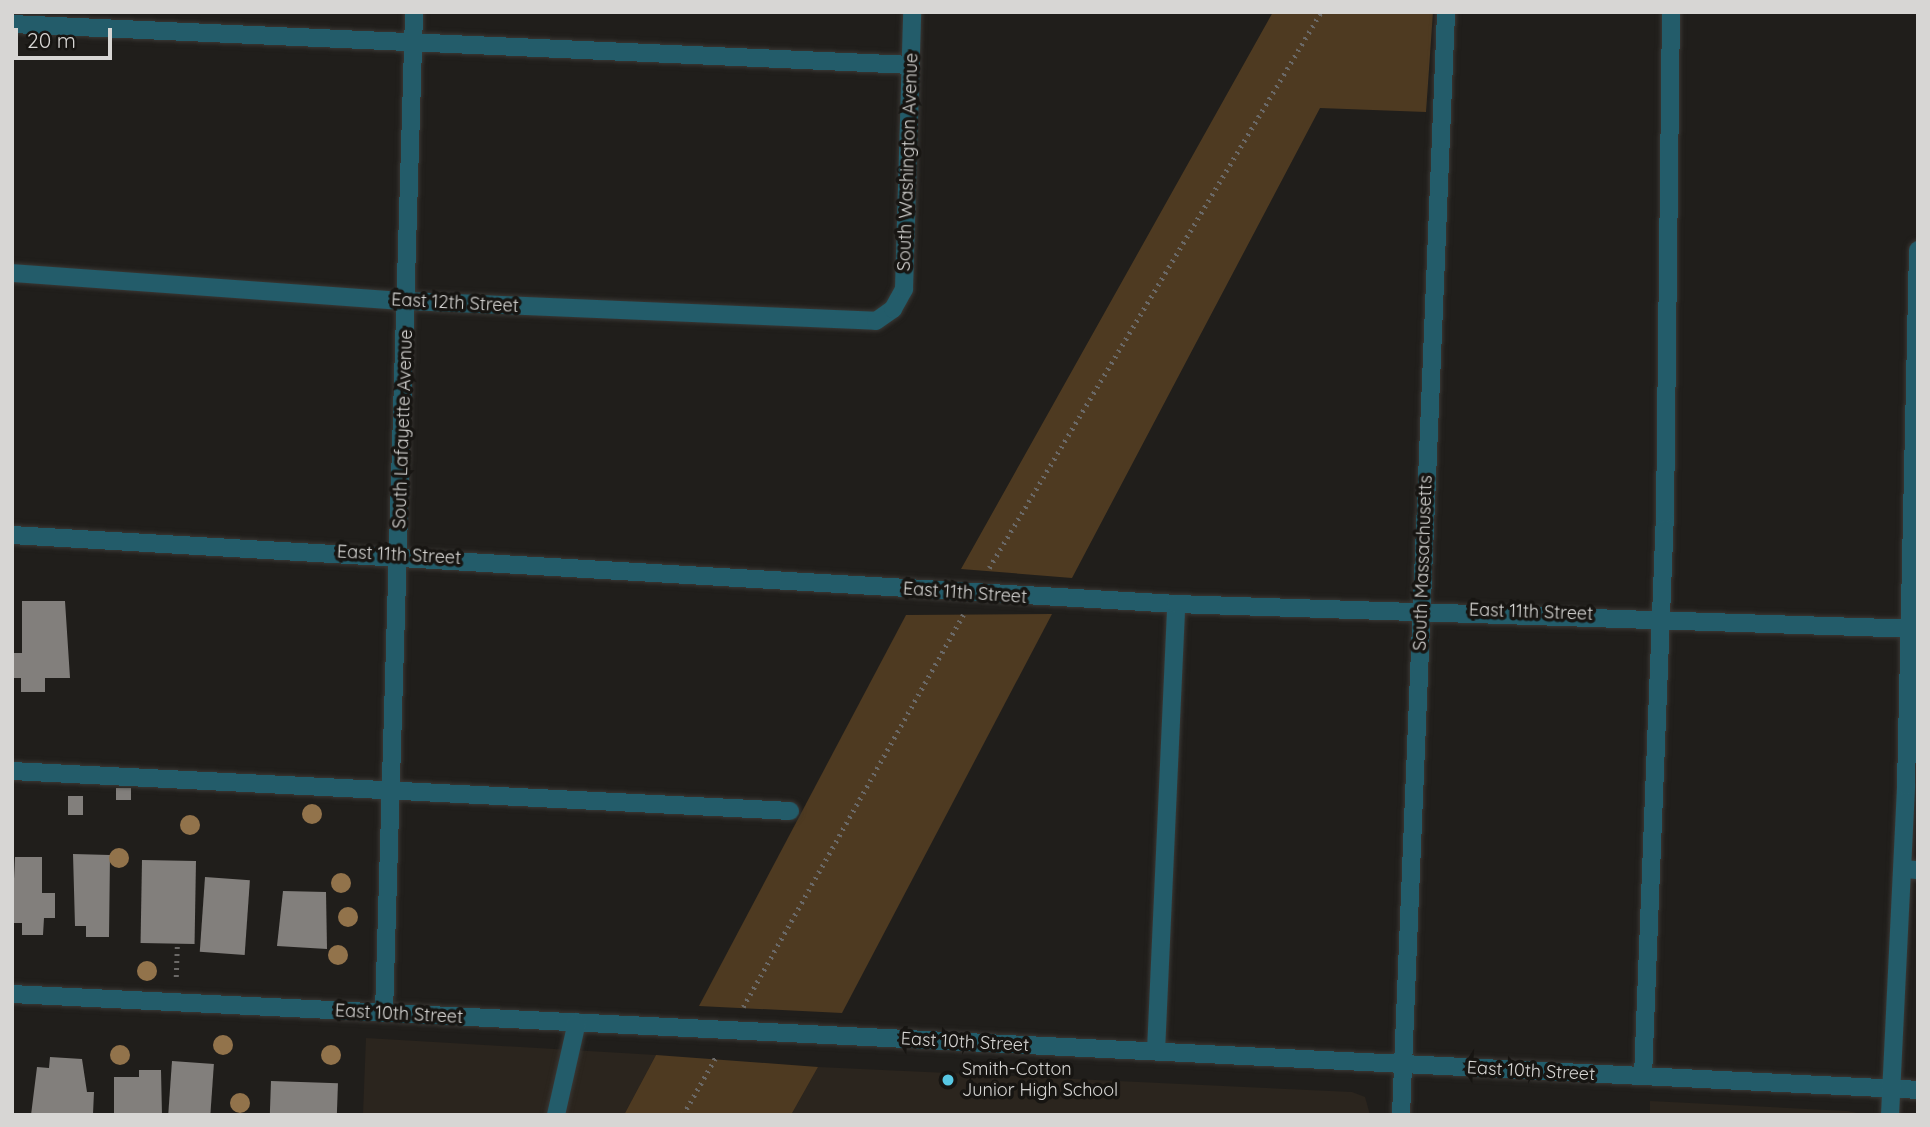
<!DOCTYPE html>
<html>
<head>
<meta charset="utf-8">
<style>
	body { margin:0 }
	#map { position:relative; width:1930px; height:1127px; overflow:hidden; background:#201e1b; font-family:Quicksand,sans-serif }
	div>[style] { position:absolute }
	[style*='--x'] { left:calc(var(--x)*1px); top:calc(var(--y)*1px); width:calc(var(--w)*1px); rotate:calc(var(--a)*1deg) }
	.built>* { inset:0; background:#2b251e }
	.green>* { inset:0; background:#4e3a21 }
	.building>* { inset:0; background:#827f7c; transform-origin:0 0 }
	.path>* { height:4.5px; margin-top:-2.25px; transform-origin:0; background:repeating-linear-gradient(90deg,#6b6967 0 2px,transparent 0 7px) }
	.roads { filter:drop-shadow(0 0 2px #3a3835) drop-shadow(0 0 2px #3a3835) }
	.service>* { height:18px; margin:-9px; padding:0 9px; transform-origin:9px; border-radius:9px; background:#235c6a }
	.minor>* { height:18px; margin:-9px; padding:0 9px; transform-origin:9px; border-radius:9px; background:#235c6a }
	.trees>* { width:20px; height:20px; margin:-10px; border-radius:50%; background:#92734b }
	.dots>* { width:19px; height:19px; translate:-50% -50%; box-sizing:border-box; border:4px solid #171512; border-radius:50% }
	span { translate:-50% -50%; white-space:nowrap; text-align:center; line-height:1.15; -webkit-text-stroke:7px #171512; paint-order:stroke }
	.street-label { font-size:18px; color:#d7d6d4 }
	.poi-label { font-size:18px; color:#d7d6d4 }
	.left { translate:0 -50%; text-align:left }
	.frame { position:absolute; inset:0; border:14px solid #d7d6d4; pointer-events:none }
	.scale { position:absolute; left:14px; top:28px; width:98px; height:32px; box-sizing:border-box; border:4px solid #d7d6d4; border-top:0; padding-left:9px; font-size:21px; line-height:24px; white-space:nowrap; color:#d7d6d4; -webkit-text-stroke:5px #171512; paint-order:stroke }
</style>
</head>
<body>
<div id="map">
	<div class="built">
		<div style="clip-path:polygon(366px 1038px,656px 1055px,624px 1115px,363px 1115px)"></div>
		<div style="clip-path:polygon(818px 1067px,1352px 1092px,1365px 1097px,1370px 1115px,791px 1115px)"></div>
		<div style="clip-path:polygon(1650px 1101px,1847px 1111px,1867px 1115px,1650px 1115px)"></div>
	</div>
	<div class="green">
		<div style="clip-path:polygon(1273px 12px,1433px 12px,1426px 112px,1320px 108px,1072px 578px,961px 569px)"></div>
		<div style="clip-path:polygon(1052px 614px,842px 1013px,699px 1006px,906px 615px)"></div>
		<div style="clip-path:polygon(656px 1055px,818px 1067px,791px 1115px,624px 1115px)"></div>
	</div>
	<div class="building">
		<div style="clip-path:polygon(22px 601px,65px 601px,70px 678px,45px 678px,45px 692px,21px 692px,21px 678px,13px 678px,13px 653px,22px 653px)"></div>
		<div style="left:116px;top:788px;width:15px;height:12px"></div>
		<div style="left:68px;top:796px;width:15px;height:19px"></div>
		<div style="clip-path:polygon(73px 854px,110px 855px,109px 937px,86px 937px,86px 926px,75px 926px)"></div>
		<div style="clip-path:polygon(15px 857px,42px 857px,42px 893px,55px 893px,55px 918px,44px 918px,43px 935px,22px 935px,22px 923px,12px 923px)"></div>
		<div style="left:142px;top:860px;width:54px;height:83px;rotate:1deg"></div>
		<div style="left:205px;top:877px;width:45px;height:75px;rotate:4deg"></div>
		<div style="clip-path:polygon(283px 891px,326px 892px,327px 949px,277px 946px)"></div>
		<div style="clip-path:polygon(50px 1057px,82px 1059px,87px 1092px,94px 1092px,93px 1114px,31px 1115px,37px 1067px,49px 1068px)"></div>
		<div style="left:172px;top:1061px;width:42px;height:54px;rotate:4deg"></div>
		<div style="clip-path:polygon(139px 1070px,161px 1070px,162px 1115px,114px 1115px,114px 1077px,139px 1077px)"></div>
		<div style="left:271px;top:1081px;width:67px;height:34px;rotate:2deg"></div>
	</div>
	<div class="path">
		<div style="--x:989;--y:568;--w:648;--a:-59.16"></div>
		<div style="--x:176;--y:977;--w:33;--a:-88"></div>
		<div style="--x:743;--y:1007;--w:450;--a:-60.7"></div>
		<div style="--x:683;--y:1115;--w:69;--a:-60.5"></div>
	</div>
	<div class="roads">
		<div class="service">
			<div style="--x:12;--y:24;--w:900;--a:2.61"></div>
			<div style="--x:12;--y:771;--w:779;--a:2.94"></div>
			<div style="--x:1903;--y:869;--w:15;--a:4"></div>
			<div style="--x:1156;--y:1051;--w:447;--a:-87.4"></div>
			<div style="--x:1643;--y:1076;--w:562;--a:-87.76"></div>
			<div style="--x:1665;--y:514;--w:502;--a:-89.32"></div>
		</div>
		<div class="minor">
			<div style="--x:12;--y:273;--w:396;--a:4.1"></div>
			<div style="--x:407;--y:301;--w:469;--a:2.4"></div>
			<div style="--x:876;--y:321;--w:21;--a:-35"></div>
			<div style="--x:893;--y:309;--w:23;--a:-61"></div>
			<div style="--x:904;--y:289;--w:277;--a:-88.3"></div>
			<div style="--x:12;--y:535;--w:1166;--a:3.39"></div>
			<div style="--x:1176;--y:604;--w:742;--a:1.93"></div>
			<div style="--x:12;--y:994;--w:1908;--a:2.88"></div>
			<div style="--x:384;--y:1013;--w:1001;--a:-88.28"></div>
			<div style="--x:556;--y:1115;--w:95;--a:-77.3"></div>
			<div style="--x:1401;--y:1115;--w:1104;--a:-87.66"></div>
			<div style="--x:1890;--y:1115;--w:329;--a:-87.2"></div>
			<div style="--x:1906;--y:786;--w:536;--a:-88.72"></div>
		</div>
	</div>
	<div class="trees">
		<div style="left:312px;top:814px"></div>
		<div style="left:190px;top:825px"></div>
		<div style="left:119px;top:858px"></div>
		<div style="left:341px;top:883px"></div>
		<div style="left:348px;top:917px"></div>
		<div style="left:338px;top:955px"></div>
		<div style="left:147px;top:971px"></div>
		<div style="left:223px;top:1045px"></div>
		<div style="left:120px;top:1055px"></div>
		<div style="left:331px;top:1055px"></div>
		<div style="left:240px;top:1103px"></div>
	</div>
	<div class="dots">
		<div style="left:948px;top:1080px;background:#58c8e4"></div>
	</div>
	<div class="street-label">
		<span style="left:908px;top:162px;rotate:-88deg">South Washington Avenue</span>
		<span style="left:455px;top:303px;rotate:3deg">East 12th Street</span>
		<span style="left:403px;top:429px;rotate:-88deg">South Lafayette Avenue</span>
		<span style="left:399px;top:555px;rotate:3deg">East 11th Street</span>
		<span style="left:1423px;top:563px;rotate:-88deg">South Massachusetts</span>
		<span style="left:965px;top:593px;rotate:4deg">East 11th Street</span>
		<span style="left:1531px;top:612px;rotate:2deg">East 11th Street</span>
		<span style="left:399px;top:1014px;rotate:3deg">East 10th Street</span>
		<span style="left:965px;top:1042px;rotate:3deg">East 10th Street</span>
		<span style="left:1531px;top:1071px;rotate:3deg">East 10th Street</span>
	</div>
	<div class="poi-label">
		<span class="left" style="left:962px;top:1080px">Smith-Cotton<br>Junior High School</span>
	</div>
	<div class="frame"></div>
	<div class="scale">20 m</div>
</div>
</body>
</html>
